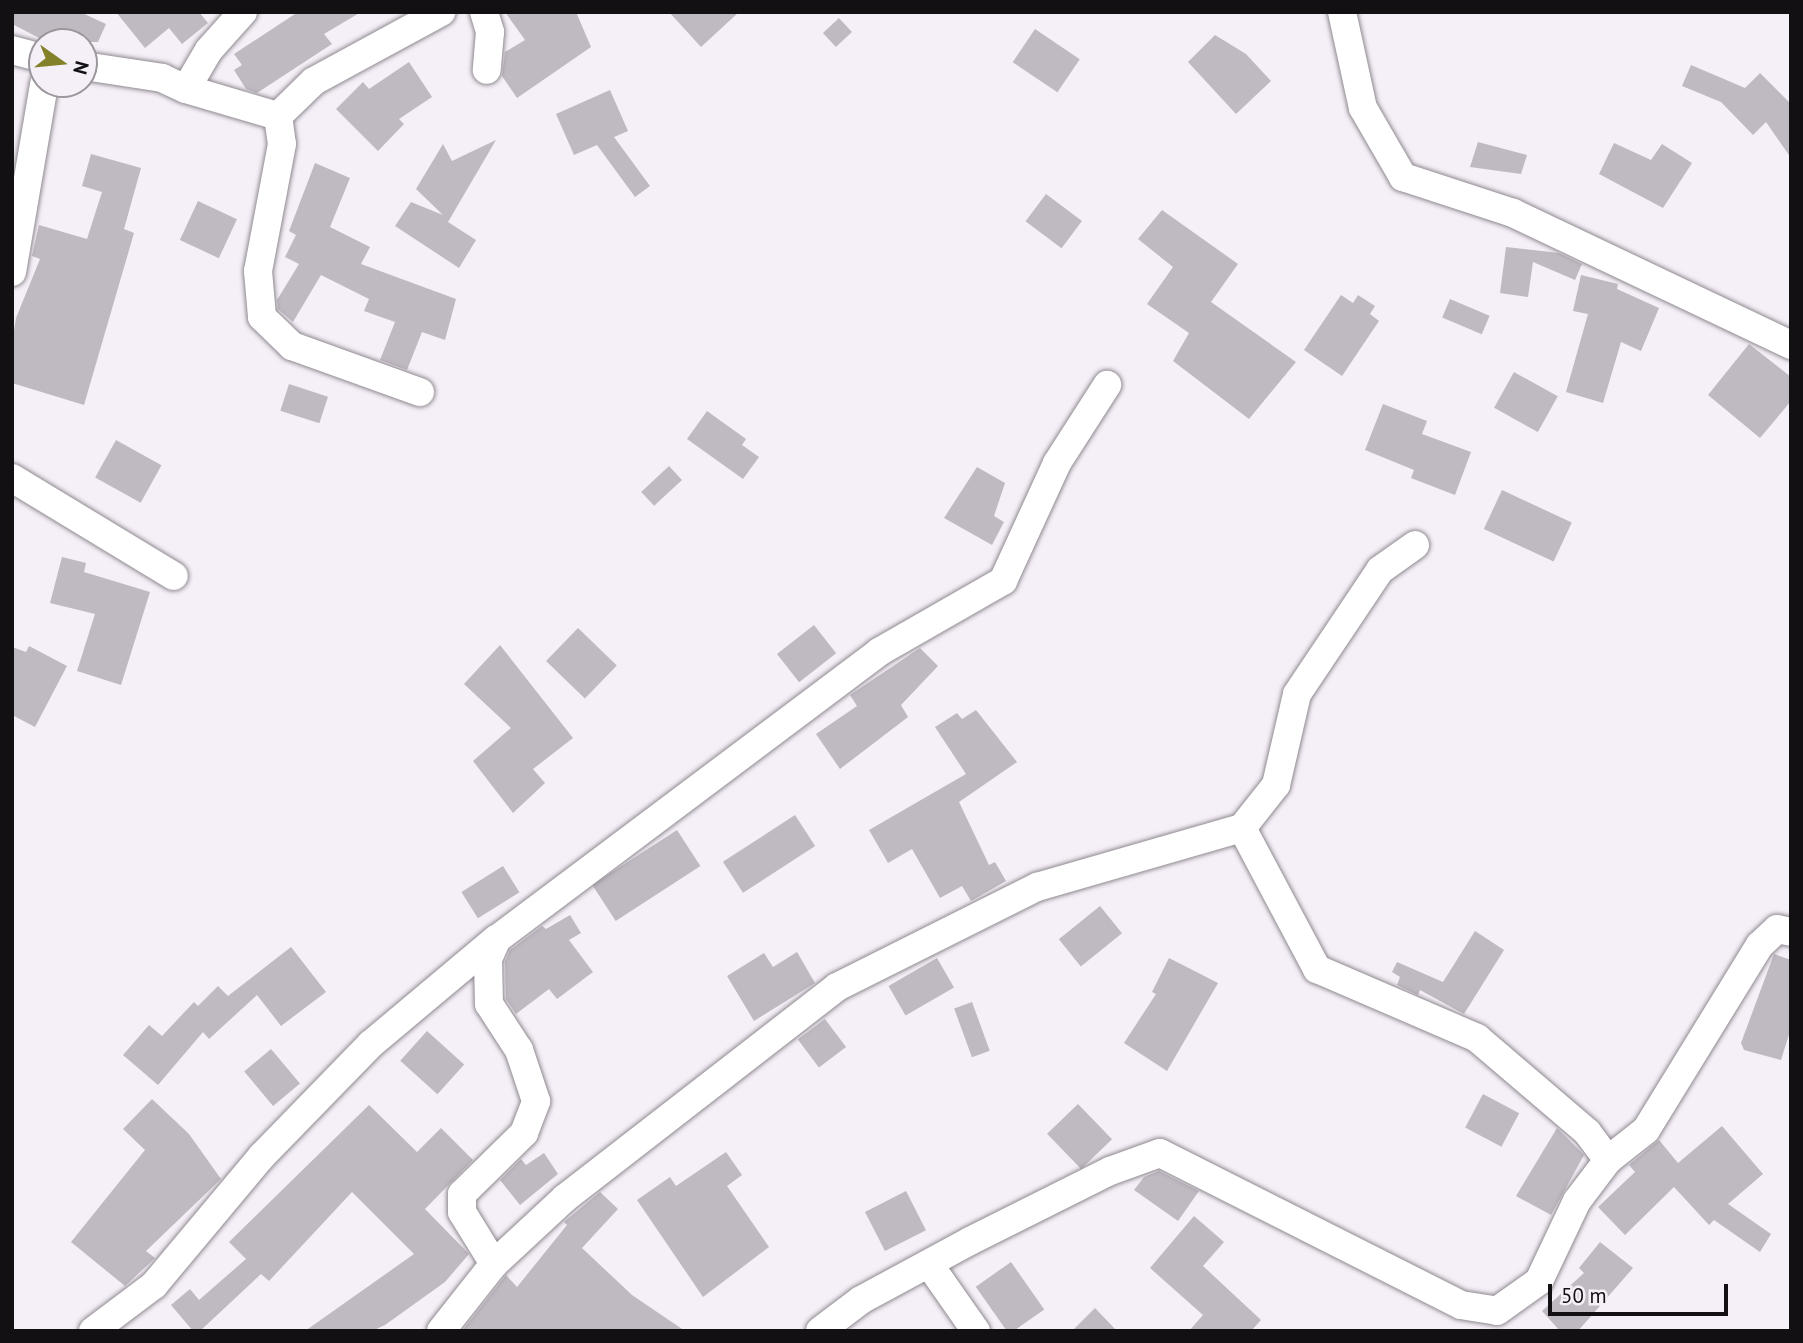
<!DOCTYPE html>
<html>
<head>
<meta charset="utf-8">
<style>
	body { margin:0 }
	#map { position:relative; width:1803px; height:1343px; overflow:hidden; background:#f5eff7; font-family:"PT Sans",sans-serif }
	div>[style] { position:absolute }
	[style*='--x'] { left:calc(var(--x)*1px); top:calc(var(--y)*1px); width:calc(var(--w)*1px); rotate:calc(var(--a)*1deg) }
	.building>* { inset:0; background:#bfb9c1; transform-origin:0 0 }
	.roads { filter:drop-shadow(0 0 2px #8f8990) drop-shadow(0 0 2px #8f8990) }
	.street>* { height:28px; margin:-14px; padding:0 14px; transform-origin:14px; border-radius:14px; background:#fff }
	span { translate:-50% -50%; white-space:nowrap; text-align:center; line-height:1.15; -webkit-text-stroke:7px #f5eff7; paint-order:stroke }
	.frame { position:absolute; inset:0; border:14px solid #121013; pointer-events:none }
	.north { position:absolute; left:28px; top:28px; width:70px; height:70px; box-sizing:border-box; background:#f5eff7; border:2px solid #9a969c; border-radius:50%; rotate:105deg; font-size:19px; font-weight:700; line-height:28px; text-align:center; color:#121013 }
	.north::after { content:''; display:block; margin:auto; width:24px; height:32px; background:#83822a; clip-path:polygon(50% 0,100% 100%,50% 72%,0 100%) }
	.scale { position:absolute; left:1548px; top:1284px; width:180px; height:32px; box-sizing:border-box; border:4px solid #121013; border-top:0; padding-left:9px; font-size:21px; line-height:24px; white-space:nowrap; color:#121013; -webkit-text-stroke:5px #f5eff7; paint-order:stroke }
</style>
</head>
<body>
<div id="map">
	<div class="building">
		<div style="clip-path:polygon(12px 12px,80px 12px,106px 24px,98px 42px,60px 42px,48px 36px,45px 41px,12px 24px)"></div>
		<div style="clip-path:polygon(116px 12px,199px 12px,208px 23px,182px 44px,169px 28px,145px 48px)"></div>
		<div style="clip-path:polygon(298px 12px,361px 12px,324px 34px,332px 44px,257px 93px,246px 89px,234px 70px,242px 65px,234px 54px)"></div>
		<div style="clip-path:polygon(505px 12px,576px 12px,591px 47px,517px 98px,502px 76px,505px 52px,525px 40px)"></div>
		<div style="clip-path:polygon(669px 12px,739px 12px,701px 47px)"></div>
		<div style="left:839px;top:18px;width:19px;height:22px;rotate:47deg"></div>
		<div style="left:1035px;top:29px;width:54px;height:40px;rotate:34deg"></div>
		<div style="clip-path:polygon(1215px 35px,1246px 54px,1271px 81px,1236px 114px,1188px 62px)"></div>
		<div style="clip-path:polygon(409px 62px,432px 97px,399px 119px,404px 124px,378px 151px,336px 109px,363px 82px,369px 89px)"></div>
		<div style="clip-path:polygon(1691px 65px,1745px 88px,1760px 73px,1791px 104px,1791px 158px,1766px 122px,1753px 135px,1721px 102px,1682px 86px)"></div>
		<div style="clip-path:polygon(610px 90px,628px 131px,614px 137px,650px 186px,635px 197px,597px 145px,574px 155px,556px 114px)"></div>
		<div style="clip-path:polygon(496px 140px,448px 222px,476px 240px,459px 268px,395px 226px,411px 202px,443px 215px,416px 189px,443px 144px,452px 161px)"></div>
		<div style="clip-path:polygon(1478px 142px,1527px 155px,1521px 174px,1470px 167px)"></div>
		<div style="clip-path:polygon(1614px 143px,1651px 160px,1662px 144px,1692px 163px,1663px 208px,1599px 174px)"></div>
		<div style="clip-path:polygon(91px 154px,141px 168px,124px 229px,134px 233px,84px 405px,12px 383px,12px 343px,16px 318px,40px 259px,32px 256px,39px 225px,87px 239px,102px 192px,82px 186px)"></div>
		<div style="clip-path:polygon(315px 163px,350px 178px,330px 227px,370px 247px,361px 264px,456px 299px,445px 340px,422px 332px,407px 370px,380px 360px,395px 322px,364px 311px,369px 299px,321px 275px,293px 322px,278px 309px,277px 300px,299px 264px,285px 257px,296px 235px,289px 231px)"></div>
		<div style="left:1046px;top:194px;width:45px;height:34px;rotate:37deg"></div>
		<div style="left:198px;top:201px;width:43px;height:43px;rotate:25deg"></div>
		<div style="clip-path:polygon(1162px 210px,1238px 264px,1211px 302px,1296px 362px,1249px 419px,1173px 361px,1189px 333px,1147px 304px,1173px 267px,1138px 239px)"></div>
		<div style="clip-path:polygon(1506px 247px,1559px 253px,1582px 264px,1575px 280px,1533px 262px,1528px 297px,1500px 293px)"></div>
		<div style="clip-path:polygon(1581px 275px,1618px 284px,1617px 289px,1659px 308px,1641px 351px,1621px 342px,1603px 403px,1566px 392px,1588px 314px,1573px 311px)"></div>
		<div style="clip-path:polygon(1341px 295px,1353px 303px,1358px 295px,1375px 306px,1370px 314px,1379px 321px,1342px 376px,1304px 350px)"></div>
		<div style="left:1450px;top:299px;width:43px;height:20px;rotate:23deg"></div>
		<div style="clip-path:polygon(1749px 344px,1791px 377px,1791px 401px,1760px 438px,1708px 395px)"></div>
		<div style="left:1514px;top:372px;width:50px;height:41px;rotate:29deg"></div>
		<div style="left:289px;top:384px;width:41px;height:28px;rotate:18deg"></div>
		<div style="clip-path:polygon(1383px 404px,1427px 421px,1422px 434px,1471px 452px,1455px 495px,1411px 478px,1414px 470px,1365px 450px)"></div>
		<div style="clip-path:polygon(707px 411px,746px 439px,742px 445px,759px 457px,743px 479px,687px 439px)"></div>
		<div style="left:116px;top:440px;width:52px;height:43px;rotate:29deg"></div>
		<div style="left:669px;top:466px;width:19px;height:38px;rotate:47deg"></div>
		<div style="clip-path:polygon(977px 467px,1005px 483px,994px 516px,1004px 522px,992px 545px,944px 518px)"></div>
		<div style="left:1502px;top:490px;width:77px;height:43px;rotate:25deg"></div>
		<div style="clip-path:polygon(62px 557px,86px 563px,84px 572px,150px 592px,121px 685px,77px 671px,95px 614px,50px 603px)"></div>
		<div style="left:814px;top:625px;width:36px;height:47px;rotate:52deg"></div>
		<div style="left:578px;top:628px;width:54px;height:46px;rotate:44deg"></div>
		<div style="clip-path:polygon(500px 645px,573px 738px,533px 769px,545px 783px,513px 813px,473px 761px,511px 728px,464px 684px)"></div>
		<div style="clip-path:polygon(29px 646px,67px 666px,35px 727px,12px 715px,12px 647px,26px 652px)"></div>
		<div style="clip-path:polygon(920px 648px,938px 666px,901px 705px,908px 717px,840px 769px,816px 734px,857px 706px,850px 695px)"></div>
		<div style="clip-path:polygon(976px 710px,1017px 762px,959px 802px,989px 865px,995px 862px,1006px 881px,971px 901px,962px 886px,940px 898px,912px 849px,888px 863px,869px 830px,966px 774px,935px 727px,957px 713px,962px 719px)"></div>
		<div style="left:795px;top:815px;width:37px;height:86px;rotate:57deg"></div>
		<div style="left:677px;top:830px;width:43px;height:101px;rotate:57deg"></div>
		<div style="left:503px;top:866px;width:31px;height:49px;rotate:58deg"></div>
		<div style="left:1100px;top:906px;width:35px;height:53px;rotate:51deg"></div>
		<div style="clip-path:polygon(570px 915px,581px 933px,569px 940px,593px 972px,557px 999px,549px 989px,516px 1014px,506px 999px,505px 962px,510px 950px,542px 926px,546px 929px)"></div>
		<div style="clip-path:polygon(1475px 931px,1504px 950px,1464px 1014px,1420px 990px,1418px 995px,1397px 985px,1400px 977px,1392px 972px,1397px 962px,1443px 982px)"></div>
		<div style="clip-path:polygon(291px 947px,326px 992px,281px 1026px,257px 995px,209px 1039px,203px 1032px,158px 1085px,123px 1055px,149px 1025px,162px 1036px,194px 1002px,198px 1006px,218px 986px,228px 996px)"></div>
		<div style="clip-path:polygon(797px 952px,815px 983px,754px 1021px,727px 976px,764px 953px,773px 967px)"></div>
		<div style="clip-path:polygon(1774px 954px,1791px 960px,1791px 1028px,1781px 1060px,1744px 1050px,1741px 1043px)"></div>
		<div style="left:937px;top:958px;width:34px;height:56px;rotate:60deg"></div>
		<div style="clip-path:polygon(1169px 958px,1218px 983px,1167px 1071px,1124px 1043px,1156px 994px,1152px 992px)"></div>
		<div style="left:972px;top:1002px;width:52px;height:19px;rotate:70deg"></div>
		<div style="left:825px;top:1019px;width:35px;height:34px;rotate:53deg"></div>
		<div style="left:427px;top:1031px;width:50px;height:40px;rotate:42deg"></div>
		<div style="left:271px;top:1049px;width:45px;height:35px;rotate:50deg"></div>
		<div style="left:1483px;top:1094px;width:41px;height:38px;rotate:28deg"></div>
		<div style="clip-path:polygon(152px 1099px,189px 1134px,221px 1179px,146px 1251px,155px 1258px,125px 1286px,71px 1242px,145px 1150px,123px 1129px)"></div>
		<div style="left:1078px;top:1104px;width:49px;height:43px;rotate:46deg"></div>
		<div style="clip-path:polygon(369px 1105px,417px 1152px,441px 1128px,473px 1160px,425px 1209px,469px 1254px,445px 1282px,385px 1325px,372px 1331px,305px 1331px,414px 1254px,352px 1192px,269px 1281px,261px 1274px,200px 1331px,193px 1331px,171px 1305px,190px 1289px,199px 1300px,246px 1259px,229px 1242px)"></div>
		<div style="clip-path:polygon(1722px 1126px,1763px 1174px,1728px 1204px,1771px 1234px,1760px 1252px,1714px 1220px,1709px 1225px,1674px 1187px,1625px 1235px,1598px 1207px,1635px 1172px,1629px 1165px,1659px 1140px,1678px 1163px)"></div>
		<div style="clip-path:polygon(1557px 1128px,1584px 1155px,1551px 1215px,1516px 1196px)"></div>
		<div style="clip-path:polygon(726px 1152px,742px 1175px,727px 1186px,769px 1247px,703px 1297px,637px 1200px,670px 1177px,676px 1186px)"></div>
		<div style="clip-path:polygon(544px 1153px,558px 1174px,520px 1205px,500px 1180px,521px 1159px,526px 1165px)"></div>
		<div style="clip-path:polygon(1159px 1171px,1199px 1191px,1178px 1221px,1134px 1190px,1144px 1177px)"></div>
		<div style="left:906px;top:1191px;width:44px;height:46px;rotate:63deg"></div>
		<div style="clip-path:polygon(600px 1192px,618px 1209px,582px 1248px,632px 1295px,685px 1331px,462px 1331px,506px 1275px,517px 1287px,567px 1225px,564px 1222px)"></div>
		<div style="clip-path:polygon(1194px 1216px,1224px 1242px,1203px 1266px,1261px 1320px,1251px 1331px,1189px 1331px,1203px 1315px,1150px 1268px)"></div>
		<div style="clip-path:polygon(1600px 1242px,1633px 1268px,1578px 1331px,1560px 1331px,1542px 1311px,1584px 1273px,1579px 1268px)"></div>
		<div style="left:1011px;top:1262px;width:58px;height:43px;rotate:55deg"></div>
		<div style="clip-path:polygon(1095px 1308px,1117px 1331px,1072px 1331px)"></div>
	</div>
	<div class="roads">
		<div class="street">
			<div style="--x:484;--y:12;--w:21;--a:73"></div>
			<div style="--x:490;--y:32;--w:38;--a:95"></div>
			<div style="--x:1342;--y:12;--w:98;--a:77.7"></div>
			<div style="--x:1363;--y:108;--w:80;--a:59.9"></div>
			<div style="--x:1403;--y:177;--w:116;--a:18.1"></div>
			<div style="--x:1513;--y:213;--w:308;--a:25.4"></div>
			<div style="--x:12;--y:50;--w:31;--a:15"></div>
			<div style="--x:84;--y:66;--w:79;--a:8.7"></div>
			<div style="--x:162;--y:78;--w:26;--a:25"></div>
			<div style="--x:186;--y:89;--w:45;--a:-59.5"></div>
			<div style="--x:209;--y:50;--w:51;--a:-48.2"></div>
			<div style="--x:186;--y:89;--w:96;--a:16.4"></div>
			<div style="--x:278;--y:116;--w:28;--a:82"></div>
			<div style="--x:282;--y:144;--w:129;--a:100.7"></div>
			<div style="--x:258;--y:271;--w:46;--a:85"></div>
			<div style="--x:262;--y:317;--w:42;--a:44"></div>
			<div style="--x:292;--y:346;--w:136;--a:19.8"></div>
			<div style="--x:278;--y:116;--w:50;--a:-44.2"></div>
			<div style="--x:314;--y:81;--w:145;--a:-28.5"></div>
			<div style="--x:12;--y:272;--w:191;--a:-80.3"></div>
			<div style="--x:12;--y:478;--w:189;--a:31.2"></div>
			<div style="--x:1242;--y:828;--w:160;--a:62"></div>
			<div style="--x:1317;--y:969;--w:174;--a:23.3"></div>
			<div style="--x:1477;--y:1038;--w:145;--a:40.5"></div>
			<div style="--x:1587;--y:1132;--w:35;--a:53"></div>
			<div style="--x:494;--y:1264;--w:61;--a:-121.6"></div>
			<div style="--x:462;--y:1212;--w:18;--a:-90"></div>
			<div style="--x:462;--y:1194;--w:87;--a:-44.5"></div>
			<div style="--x:524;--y:1133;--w:34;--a:-69"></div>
			<div style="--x:536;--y:1101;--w:54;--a:-108.4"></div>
			<div style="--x:519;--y:1050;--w:55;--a:-123.1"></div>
			<div style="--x:489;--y:1004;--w:45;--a:-91.3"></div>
			<div style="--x:488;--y:959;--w:22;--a:-66"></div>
			<div style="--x:497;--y:939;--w:478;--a:-36.9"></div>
			<div style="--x:879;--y:652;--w:143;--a:-29.8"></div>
			<div style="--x:1003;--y:581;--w:130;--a:-65.4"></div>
			<div style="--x:1057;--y:463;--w:93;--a:-57.3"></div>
			<div style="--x:929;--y:1264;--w:82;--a:55"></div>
			<div style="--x:93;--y:1331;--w:76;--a:-37"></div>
			<div style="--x:154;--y:1285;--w:168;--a:-50.1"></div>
			<div style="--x:262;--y:1156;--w:156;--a:-45.8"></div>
			<div style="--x:371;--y:1044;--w:163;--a:-40"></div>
			<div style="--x:441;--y:1331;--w:85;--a:-51.7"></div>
			<div style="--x:494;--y:1264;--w:97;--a:-42.9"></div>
			<div style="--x:565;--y:1198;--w:344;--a:-37.8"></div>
			<div style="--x:837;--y:987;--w:224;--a:-26.6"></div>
			<div style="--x:1037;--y:887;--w:213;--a:-16.1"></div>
			<div style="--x:1242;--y:828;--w:55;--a:-51.7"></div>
			<div style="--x:1276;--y:785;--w:93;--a:-77"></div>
			<div style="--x:1297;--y:694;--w:149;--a:-56.2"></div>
			<div style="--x:1380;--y:570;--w:43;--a:-35.5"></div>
			<div style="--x:820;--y:1331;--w:51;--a:-37.1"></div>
			<div style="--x:861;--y:1300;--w:124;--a:-28.4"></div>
			<div style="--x:970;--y:1241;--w:157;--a:-26.6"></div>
			<div style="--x:1110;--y:1171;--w:53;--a:-19.8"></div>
			<div style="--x:1160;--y:1153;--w:337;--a:26.8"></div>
			<div style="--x:1461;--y:1305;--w:36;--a:9"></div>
			<div style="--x:1497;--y:1311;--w:52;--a:-35.5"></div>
			<div style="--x:1539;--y:1281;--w:89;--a:-64.6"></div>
			<div style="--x:1577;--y:1201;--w:51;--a:-52.9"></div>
			<div style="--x:1608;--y:1160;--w:48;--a:-38.3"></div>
			<div style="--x:1646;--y:1130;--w:217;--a:-58.4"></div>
			<div style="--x:1760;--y:945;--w:23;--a:-43"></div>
			<div style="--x:1777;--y:929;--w:14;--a:12"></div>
		</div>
	</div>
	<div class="frame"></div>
	<div class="north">N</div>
	<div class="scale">50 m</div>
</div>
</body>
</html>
